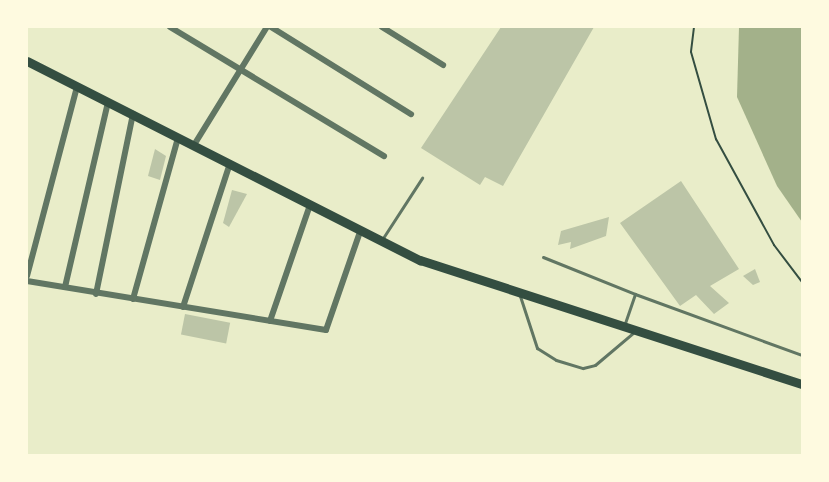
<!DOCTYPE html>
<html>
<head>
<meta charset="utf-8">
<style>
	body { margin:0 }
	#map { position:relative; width:829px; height:482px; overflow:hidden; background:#e9edc9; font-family:Commissioner,sans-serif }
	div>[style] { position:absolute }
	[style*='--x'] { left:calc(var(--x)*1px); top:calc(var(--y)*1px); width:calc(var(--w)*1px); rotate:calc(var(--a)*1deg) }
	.water>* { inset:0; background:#a3b18a }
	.building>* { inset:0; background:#bcc5a7; transform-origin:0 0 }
	.path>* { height:2px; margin:-1px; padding:0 1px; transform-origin:1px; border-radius:1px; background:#344e41 }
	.service>* { height:3px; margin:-1.5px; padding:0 1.5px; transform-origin:1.5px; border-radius:1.5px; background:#617663 }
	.minor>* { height:6px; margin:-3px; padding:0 3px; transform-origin:3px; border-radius:3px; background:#617663 }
	.primary>* { height:9px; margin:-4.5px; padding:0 4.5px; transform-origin:4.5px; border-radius:4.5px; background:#344e41 }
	span { translate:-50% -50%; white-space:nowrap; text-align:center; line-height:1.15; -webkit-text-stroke:5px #fefae0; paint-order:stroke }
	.frame { position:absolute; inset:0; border:28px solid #fefae0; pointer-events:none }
</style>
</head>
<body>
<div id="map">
	<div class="water">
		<div style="clip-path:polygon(739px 27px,802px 27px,802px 222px,777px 186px,737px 97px)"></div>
	</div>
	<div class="building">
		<div style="clip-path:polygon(501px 27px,594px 27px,503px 186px,485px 177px,480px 185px,421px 148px)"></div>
		<div style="clip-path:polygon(155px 149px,166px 156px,160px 180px,148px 176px)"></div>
		<div style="clip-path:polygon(681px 181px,739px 269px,710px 286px,729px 303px,714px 314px,696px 295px,680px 306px,620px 223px)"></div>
		<div style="clip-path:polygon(232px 190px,247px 194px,229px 227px,223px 223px)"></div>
		<div style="clip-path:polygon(609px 217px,606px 236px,570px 249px,571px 242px,558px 245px,561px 231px)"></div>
		<div style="clip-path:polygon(755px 269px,760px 282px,753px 285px,743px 276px)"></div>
		<div style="left:185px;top:314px;width:46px;height:21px;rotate:11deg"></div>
	</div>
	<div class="path">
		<div style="--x:694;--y:27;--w:25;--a:97"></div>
		<div style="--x:691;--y:52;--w:91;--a:74"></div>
		<div style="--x:716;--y:139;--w:121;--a:61.3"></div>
		<div style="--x:774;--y:245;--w:46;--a:52.9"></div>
	</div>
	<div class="service">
		<div style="--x:383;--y:238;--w:72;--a:-57"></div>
		<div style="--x:543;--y:257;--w:99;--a:21.9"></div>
		<div style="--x:520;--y:296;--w:55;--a:71.9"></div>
		<div style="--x:537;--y:348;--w:22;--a:32"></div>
		<div style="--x:556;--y:360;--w:28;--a:17"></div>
		<div style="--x:583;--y:368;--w:12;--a:-14"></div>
		<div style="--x:595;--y:365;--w:51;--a:-40.2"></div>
		<div style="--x:624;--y:326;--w:34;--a:-71"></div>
		<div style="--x:635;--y:294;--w:178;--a:20.1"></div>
	</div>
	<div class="minor">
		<div style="--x:170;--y:27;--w:250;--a:31.1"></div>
		<div style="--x:271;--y:27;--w:165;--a:31.9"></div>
		<div style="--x:382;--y:27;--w:72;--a:31.9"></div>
		<div style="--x:194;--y:145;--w:139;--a:-58.3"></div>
		<div style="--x:27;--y:276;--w:196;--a:-75.2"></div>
		<div style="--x:27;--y:281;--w:303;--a:9.3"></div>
		<div style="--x:326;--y:330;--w:104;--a:-70.9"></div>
		<div style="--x:65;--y:287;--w:190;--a:-76.9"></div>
		<div style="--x:96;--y:294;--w:184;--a:-78.4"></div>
		<div style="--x:133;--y:299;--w:167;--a:-74.4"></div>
		<div style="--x:183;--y:307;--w:151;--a:-71.9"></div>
		<div style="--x:270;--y:321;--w:123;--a:-71"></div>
	</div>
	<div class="primary">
		<div style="--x:27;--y:61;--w:441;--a:26.9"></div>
		<div style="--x:420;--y:260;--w:402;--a:18"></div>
	</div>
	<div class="frame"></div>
</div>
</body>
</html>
